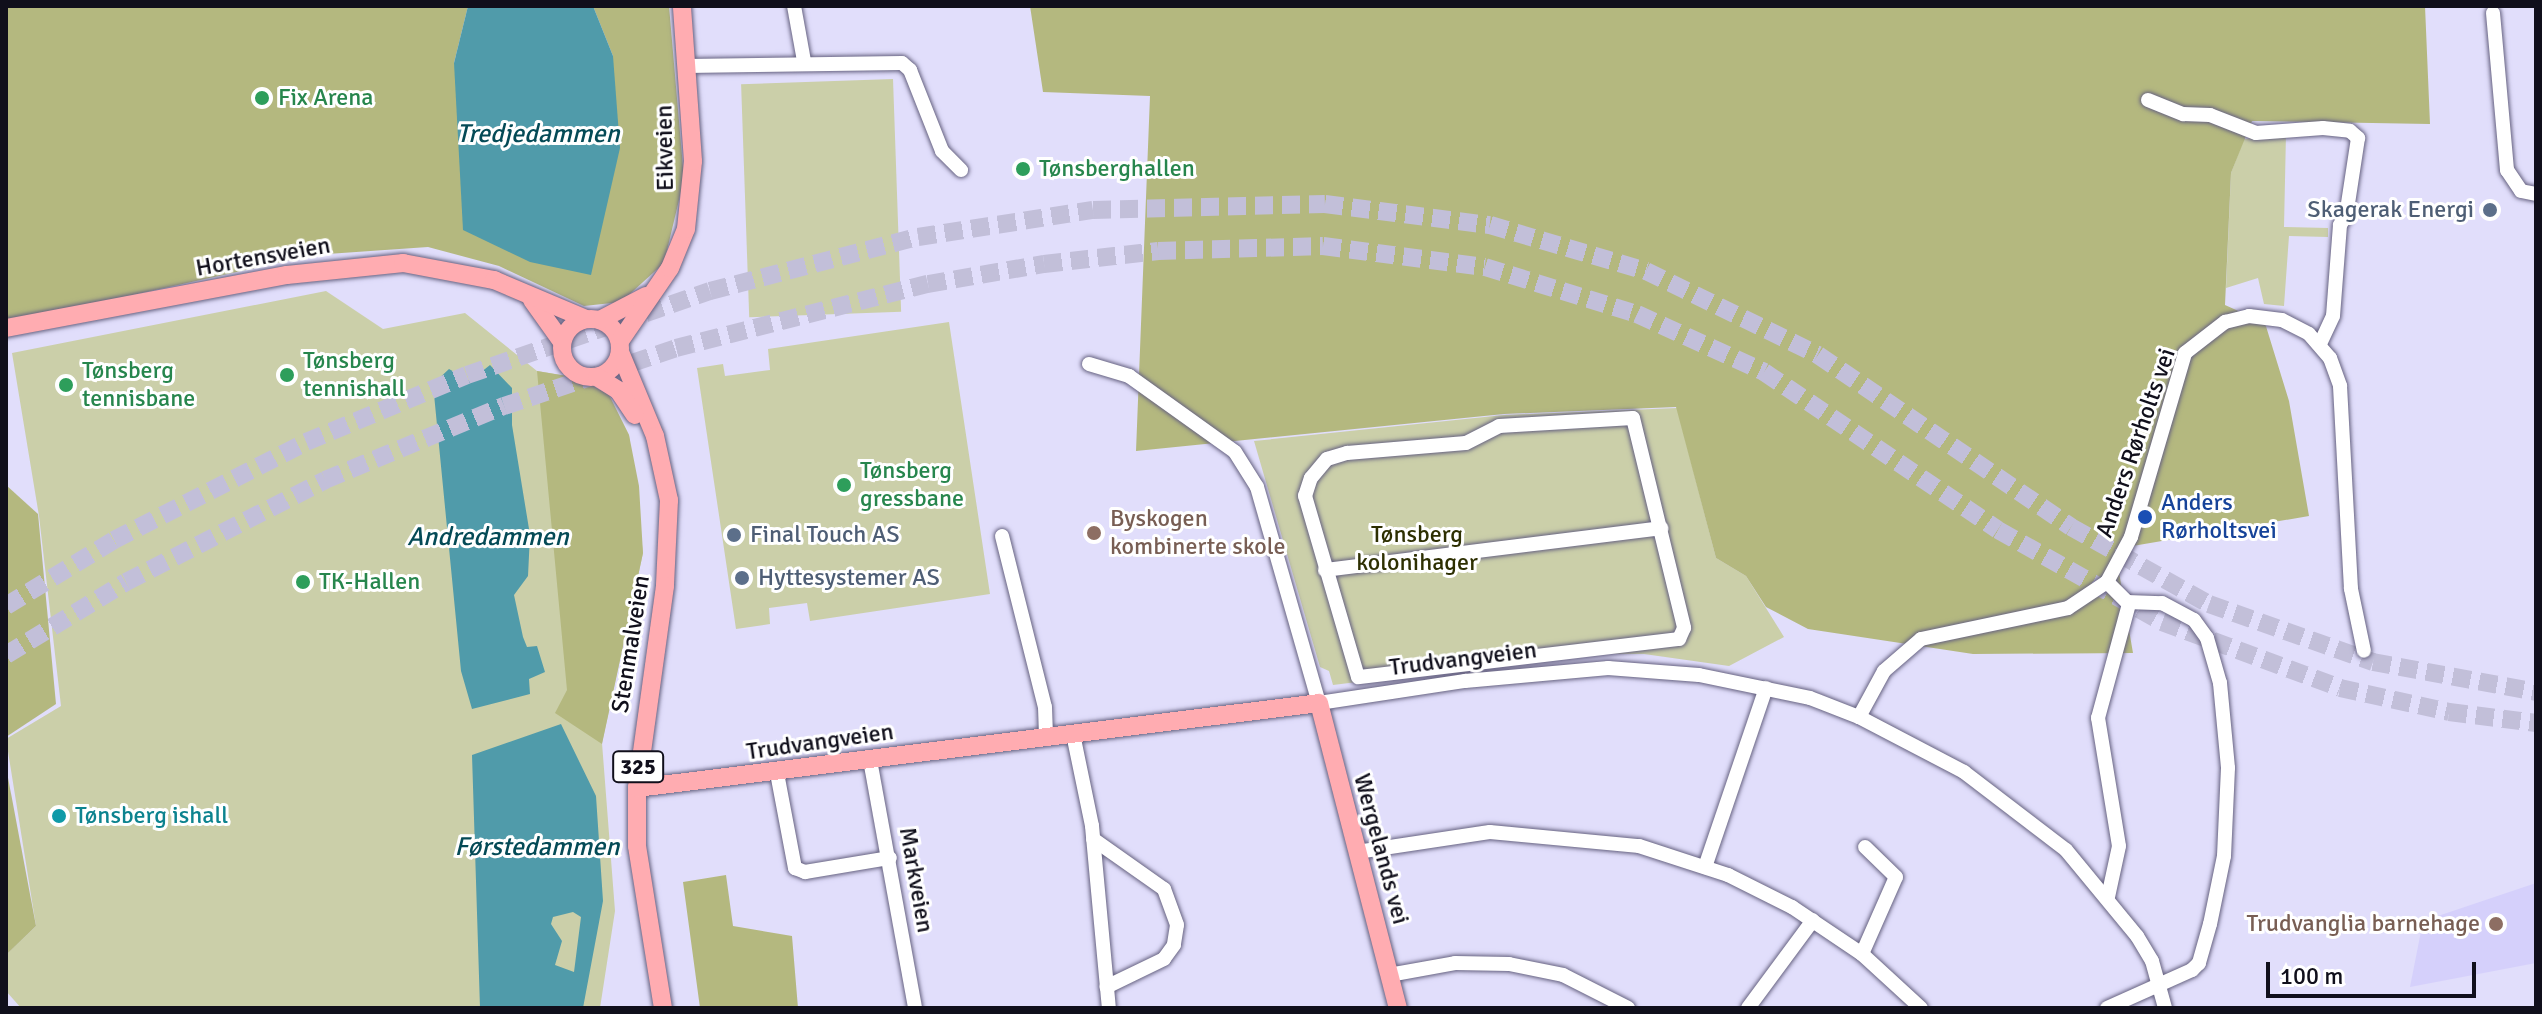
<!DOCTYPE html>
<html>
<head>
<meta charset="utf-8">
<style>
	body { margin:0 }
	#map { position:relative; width:2542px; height:1014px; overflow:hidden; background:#e1defb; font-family:Signika,sans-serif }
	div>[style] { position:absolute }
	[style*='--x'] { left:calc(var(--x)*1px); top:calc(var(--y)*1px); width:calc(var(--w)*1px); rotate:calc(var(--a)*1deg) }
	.built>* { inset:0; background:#d5d0fb }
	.green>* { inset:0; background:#cbcfa9; transform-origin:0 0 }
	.forest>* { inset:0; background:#b4b87f }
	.water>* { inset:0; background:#509baa }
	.major-tunnel>* { height:18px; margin-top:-9px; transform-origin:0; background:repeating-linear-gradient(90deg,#c2bfd9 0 18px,transparent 0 27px) }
	.roads { filter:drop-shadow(0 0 2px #666281) drop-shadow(0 0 2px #666281) }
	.minor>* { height:14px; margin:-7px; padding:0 7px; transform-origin:7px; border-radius:7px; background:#fff }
	.major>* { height:18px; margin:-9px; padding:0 9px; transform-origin:9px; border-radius:9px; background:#ffacb1 }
	.major>.ring { margin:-9px; padding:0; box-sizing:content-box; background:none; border:18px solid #ffacb1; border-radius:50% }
	.dots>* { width:22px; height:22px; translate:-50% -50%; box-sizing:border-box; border:4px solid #fff; border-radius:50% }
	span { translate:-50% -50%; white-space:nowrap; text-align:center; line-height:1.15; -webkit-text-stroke:6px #fff; paint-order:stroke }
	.shield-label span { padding:2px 6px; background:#fff; border:2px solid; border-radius:6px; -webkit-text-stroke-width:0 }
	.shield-label { font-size:22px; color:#100f1b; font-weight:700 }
	.leisure-label { font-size:24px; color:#27864d }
	.left { translate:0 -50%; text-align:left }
	.street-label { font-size:24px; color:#100f1b }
	.service-label { font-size:24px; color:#4e5e75 }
	.right { translate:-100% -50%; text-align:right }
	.transit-label { font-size:24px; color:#164399 }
	.education-label { font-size:24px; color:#785e54 }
	.park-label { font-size:24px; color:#2d2f01 }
	.culture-label { font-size:24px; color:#0d838f }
	.water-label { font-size:26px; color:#044a56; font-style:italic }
	.frame { position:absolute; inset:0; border:8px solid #100f1b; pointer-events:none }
	.scale { position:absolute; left:2266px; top:962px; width:210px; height:36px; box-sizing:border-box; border:4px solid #100f1b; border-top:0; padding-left:10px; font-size:24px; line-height:28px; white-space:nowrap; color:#100f1b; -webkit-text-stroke:6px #fff; paint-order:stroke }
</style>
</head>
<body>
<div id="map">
	<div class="built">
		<div style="clip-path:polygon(2536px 883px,2536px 963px,2410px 987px,2423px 921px)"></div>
	</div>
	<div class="green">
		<div style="left:893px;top:79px;width:233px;height:152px;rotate:88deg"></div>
		<div style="clip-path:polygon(2286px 134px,2284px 227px,2328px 228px,2328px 237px,2289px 236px,2284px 306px,2264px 304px,2258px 278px,2226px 288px,2231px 173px,2244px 139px)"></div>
		<div style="clip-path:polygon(326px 291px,383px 329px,465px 313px,537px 371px,579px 378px,609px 395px,629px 435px,643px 553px,602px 743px,615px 911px,600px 1008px,21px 1008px,6px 991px,6px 955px,36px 926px,6px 739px,61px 706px,39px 516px,12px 353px)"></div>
		<div style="clip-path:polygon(949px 322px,990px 594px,810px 621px,807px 603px,769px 608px,770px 624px,736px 629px,697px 368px,723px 364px,725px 376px,770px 370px,768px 349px)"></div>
		<div style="clip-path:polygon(1677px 408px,1716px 558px,1746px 576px,1784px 637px,1729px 666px,1644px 654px,1581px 654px,1333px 685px,1329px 671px,1320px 667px,1254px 441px,1504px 415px)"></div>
	</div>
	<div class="forest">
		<div style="clip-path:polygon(6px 6px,468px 6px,454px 63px,613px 56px,593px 6px,669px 6px,684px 179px,664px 263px,621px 302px,584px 306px,499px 266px,428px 247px,313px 255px,6px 323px)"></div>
		<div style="clip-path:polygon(1030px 6px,2425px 6px,2430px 124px,2252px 121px,2231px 173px,2225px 305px,2265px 323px,2289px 401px,2309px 516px,2115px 549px,2133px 653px,1973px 654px,1808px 629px,1766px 607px,1746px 576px,1716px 558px,1676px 407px,1504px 414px,1136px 451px,1150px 96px,1043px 92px)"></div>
		<div style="clip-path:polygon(537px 371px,579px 378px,609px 395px,629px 435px,639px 486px,643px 553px,602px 744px,555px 713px,567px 690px)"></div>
		<div style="clip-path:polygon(6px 485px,38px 514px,56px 704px,6px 737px)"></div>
		<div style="clip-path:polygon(6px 767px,36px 926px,6px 955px)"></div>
		<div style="clip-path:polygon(726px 875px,733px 926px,792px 936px,798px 1008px,700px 1008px,683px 882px)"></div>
	</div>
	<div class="water">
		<div style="clip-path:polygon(468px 6px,593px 6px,613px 56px,620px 148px,591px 275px,530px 262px,463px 230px,454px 63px)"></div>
		<div style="clip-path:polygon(490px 365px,512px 388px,512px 425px,530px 535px,528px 576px,514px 595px,523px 637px,527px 647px,537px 646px,545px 672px,529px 679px,530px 694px,472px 709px,461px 671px,433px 384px,449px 369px,470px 381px)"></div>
		<div style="clip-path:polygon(evenodd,561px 724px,596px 796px,603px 901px,583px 1008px,480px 1008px,472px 755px,561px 724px,573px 912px,581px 917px,574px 972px,555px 965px,562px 941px,551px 924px,553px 917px,573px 912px)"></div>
	</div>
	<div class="major-tunnel">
		<div style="--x:6;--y:606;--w:127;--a:-31.4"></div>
		<div style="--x:114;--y:540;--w:216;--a:-27"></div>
		<div style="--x:306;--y:442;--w:174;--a:-22.6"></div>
		<div style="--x:467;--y:375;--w:257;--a:-19.1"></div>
		<div style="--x:710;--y:291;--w:215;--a:-14.6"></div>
		<div style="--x:918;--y:237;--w:177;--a:-8.8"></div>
		<div style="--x:1093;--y:210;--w:232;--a:-1.5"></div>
		<div style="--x:1325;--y:204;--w:166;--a:7.3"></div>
		<div style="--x:1490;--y:225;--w:163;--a:16.4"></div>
		<div style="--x:1646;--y:271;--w:191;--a:26"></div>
		<div style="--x:1818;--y:355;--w:306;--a:34.2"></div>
		<div style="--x:2071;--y:527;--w:158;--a:29.2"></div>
		<div style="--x:2209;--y:604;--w:174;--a:19.5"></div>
		<div style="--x:2373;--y:662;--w:166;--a:10.4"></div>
		<div style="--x:6;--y:655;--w:140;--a:-31.3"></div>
		<div style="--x:126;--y:582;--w:224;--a:-27.1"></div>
		<div style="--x:325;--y:480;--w:194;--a:-22.5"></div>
		<div style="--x:504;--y:406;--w:182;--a:-18.6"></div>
		<div style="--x:676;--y:348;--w:260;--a:-14.3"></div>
		<div style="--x:928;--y:284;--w:118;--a:-9.8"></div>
		<div style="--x:1044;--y:264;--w:115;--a:-6.5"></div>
		<div style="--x:1158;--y:251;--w:165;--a:-1.7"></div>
		<div style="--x:1323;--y:246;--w:163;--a:7.4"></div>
		<div style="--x:1485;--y:267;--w:159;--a:17.2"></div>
		<div style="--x:1637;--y:314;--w:140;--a:24.5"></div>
		<div style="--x:1764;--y:372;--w:282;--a:34"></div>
		<div style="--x:1998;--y:530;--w:188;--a:29.3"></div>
		<div style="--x:2162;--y:622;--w:190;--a:20.3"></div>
		<div style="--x:2340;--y:688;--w:112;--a:12.4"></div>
		<div style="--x:2449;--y:712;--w:88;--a:7.2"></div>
	</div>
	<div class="roads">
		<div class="minor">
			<div style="--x:794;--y:6;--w:56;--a:79.7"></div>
			<div style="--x:2493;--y:13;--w:158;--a:84.9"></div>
			<div style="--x:2507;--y:170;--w:25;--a:56"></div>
			<div style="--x:2521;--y:191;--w:15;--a:11"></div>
			<div style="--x:686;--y:66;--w:216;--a:-0.8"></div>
			<div style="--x:902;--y:63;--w:11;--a:41"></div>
			<div style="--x:910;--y:70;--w:87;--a:68.4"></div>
			<div style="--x:942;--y:151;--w:27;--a:45"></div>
			<div style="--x:2148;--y:100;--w:38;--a:22"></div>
			<div style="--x:2183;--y:114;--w:27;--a:2"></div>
			<div style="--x:2210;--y:115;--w:49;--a:21.4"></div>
			<div style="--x:2256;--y:133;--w:67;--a:-4.3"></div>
			<div style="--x:2323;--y:128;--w:27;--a:6"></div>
			<div style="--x:2350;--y:131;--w:11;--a:41"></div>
			<div style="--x:2358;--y:138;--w:79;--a:98.7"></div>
			<div style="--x:2346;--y:216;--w:11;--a:124"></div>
			<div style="--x:2340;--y:225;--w:91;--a:94.4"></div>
			<div style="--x:2333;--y:316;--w:31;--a:115"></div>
			<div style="--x:1089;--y:364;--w:42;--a:16.7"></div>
			<div style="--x:1129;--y:376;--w:130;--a:35.6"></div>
			<div style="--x:1235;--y:452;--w:41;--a:57.8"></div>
			<div style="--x:1257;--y:487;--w:225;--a:74"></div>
			<div style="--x:1319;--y:703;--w:148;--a:-8.6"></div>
			<div style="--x:1465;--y:681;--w:144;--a:-5.2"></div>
			<div style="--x:1608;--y:668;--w:91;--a:4.4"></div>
			<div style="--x:1699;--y:675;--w:113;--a:11.7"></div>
			<div style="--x:1810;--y:698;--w:53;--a:21.2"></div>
			<div style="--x:1859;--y:717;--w:119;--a:27.6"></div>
			<div style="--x:1964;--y:772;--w:128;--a:37.4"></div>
			<div style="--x:2066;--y:850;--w:112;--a:50.5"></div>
			<div style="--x:2137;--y:936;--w:29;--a:59"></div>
			<div style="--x:2152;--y:961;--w:49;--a:74.5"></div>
			<div style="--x:1633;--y:418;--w:216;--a:76.3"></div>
			<div style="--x:1684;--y:628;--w:12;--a:114"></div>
			<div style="--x:1679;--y:639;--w:323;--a:173.2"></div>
			<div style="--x:1358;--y:677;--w:189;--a:-106.3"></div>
			<div style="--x:1305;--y:496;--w:19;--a:-72"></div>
			<div style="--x:1311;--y:478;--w:25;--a:-50"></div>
			<div style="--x:1327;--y:459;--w:21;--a:-17"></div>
			<div style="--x:1347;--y:453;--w:119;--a:-4.8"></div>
			<div style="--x:1466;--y:443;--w:37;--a:-27"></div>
			<div style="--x:1499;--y:426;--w:134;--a:-3.4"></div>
			<div style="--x:1002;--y:536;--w:176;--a:75.9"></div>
			<div style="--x:1045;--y:707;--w:31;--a:88"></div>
			<div style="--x:1325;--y:570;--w:339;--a:-7.1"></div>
			<div style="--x:1859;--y:717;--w:52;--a:-61.5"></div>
			<div style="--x:1884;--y:671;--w:49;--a:-40.9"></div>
			<div style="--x:1921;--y:639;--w:150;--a:-11.9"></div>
			<div style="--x:2068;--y:608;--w:47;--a:-33.7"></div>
			<div style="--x:2107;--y:582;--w:28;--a:45"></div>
			<div style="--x:2127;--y:602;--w:35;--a:2"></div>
			<div style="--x:2162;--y:603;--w:36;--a:28"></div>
			<div style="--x:2194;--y:620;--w:22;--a:54"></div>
			<div style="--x:2207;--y:638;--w:47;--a:73.9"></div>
			<div style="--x:2220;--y:683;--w:85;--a:84.6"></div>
			<div style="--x:2228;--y:768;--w:88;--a:92.6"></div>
			<div style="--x:2224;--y:856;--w:69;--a:101.6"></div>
			<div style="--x:2210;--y:924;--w:41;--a:105.8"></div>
			<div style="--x:2199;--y:963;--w:10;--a:135"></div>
			<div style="--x:2192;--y:970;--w:93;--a:155.9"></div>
			<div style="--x:1073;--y:734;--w:94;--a:78.3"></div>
			<div style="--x:1092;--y:826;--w:183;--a:84.7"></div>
			<div style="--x:870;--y:760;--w:252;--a:79.7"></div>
			<div style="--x:777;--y:773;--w:97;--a:79.3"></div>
			<div style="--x:795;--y:868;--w:11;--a:22"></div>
			<div style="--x:805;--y:872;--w:86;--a:-9.4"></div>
			<div style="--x:1093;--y:839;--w:87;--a:35.2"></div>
			<div style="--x:1164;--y:889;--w:38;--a:70"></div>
			<div style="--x:1177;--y:925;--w:20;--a:99"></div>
			<div style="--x:1174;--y:945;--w:17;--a:126"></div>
			<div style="--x:1164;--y:959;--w:64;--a:154.2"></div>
			<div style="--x:1357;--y:852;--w:134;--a:-8.6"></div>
			<div style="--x:1490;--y:832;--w:150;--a:5.4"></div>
			<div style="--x:1639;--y:846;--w:94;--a:18"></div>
			<div style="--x:1728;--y:875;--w:72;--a:26.6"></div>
			<div style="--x:1792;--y:907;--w:84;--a:33.9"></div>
			<div style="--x:1862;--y:954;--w:80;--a:42.5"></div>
			<div style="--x:1705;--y:867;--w:189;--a:-71.2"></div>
			<div style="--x:2108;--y:897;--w:52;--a:-77.8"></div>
			<div style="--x:2119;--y:846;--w:130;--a:-99.3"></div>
			<div style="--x:2098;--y:718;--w:118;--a:-74.8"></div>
			<div style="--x:2129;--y:604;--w:31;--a:-135"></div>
			<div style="--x:2107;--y:582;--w:51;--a:-61.9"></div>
			<div style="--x:2131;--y:537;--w:192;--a:-73.6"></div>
			<div style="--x:2185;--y:353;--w:51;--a:-37.8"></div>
			<div style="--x:2225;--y:322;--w:25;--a:-14"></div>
			<div style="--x:2249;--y:316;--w:33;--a:7"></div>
			<div style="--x:2282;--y:320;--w:30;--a:27"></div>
			<div style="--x:2309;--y:334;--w:32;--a:49"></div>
			<div style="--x:2330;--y:358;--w:30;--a:70"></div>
			<div style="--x:2340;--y:386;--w:203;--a:86.9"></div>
			<div style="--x:2351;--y:589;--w:63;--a:78.2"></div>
			<div style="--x:1862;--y:954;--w:84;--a:-66.2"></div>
			<div style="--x:1896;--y:877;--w:43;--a:-135.9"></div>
			<div style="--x:1389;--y:975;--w:67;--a:-10.3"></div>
			<div style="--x:1455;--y:963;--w:54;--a:1.1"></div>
			<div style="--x:1509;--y:964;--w:55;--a:11.5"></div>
			<div style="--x:1563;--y:975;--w:73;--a:26.9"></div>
			<div style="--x:1748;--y:1008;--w:109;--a:-53.5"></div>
		</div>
		<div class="major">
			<div style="--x:532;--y:300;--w:52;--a:54.5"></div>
			<div class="ring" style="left:562px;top:319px;width:40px;height:40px"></div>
			<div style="--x:600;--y:320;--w:52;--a:-27.6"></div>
			<div style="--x:6;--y:328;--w:286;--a:-10.7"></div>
			<div style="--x:287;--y:275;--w:117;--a:-5.9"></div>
			<div style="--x:403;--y:263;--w:93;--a:10.6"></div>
			<div style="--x:494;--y:280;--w:100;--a:23"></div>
			<div style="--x:620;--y:341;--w:88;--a:-55.6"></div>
			<div style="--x:670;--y:268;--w:42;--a:-67.7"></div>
			<div style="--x:686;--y:229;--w:68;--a:-84.1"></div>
			<div style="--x:693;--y:161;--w:155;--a:-94.1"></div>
			<div style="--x:620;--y:352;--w:91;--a:67.4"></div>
			<div style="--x:655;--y:436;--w:66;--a:77.7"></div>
			<div style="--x:669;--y:500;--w:86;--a:92.7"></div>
			<div style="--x:665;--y:586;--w:204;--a:97.9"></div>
			<div style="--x:637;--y:788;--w:58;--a:90"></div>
			<div style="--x:637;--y:846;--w:164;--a:80.9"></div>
			<div style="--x:597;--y:377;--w:25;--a:32"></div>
			<div style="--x:618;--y:390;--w:30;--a:56"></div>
			<div style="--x:637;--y:788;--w:687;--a:-7.1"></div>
			<div style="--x:1319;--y:703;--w:315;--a:75.5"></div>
		</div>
	</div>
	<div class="dots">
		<div style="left:262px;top:98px;background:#2e9e5b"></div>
		<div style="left:1023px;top:169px;background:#2e9e5b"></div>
		<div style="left:2490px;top:210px;background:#5c6f8a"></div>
		<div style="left:287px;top:375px;background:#2e9e5b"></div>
		<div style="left:66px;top:385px;background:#2e9e5b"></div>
		<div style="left:844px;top:485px;background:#2e9e5b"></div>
		<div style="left:2145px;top:517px;background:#1a4fb4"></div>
		<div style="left:1094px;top:533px;background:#8d6e63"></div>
		<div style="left:734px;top:535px;background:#5c6f8a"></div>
		<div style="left:742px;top:578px;background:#5c6f8a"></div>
		<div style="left:303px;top:582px;background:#2e9e5b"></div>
		<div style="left:59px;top:816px;background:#0f9aa8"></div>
		<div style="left:2496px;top:924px;background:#8d6e63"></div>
	</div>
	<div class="shield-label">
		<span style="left:638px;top:767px">325</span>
	</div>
	<div class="leisure-label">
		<span class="left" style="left:278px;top:98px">Fix Arena</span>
		<span class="left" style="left:1039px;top:169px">Tønsberghallen</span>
		<span class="left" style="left:303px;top:375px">Tønsberg<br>tennishall</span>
		<span class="left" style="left:82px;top:385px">Tønsberg<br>tennisbane</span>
		<span class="left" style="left:860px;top:485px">Tønsberg<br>gressbane</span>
		<span class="left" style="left:319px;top:582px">TK-Hallen</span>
	</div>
	<div class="street-label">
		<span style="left:665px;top:148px;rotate:-91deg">Eikveien</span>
		<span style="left:263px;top:257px;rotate:-10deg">Hortensveien</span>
		<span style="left:2136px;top:443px;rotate:-71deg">Anders Rørholts vei</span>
		<span style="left:631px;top:644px;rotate:-81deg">Stenmalveien</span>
		<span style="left:1463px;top:659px;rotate:-7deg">Trudvangveien</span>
		<span style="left:820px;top:742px;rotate:-8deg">Trudvangveien</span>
		<span style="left:1381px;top:849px;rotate:75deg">Wergelands vei</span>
		<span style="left:916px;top:880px;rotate:80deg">Markveien</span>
	</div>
	<div class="service-label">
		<span class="right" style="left:2474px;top:210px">Skagerak Energi</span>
		<span class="left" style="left:750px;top:535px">Final Touch AS</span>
		<span class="left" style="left:758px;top:578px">Hyttesystemer AS</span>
	</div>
	<div class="transit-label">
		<span class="left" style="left:2161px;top:517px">Anders<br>Rørholtsvei</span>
	</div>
	<div class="education-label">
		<span class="left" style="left:1110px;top:533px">Byskogen<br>kombinerte skole</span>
		<span class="right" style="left:2480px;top:924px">Trudvanglia barnehage</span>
	</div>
	<div class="park-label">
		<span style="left:1417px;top:549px">Tønsberg<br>kolonihager</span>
	</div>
	<div class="culture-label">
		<span class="left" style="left:75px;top:816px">Tønsberg ishall</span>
	</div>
	<div class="water-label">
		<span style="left:538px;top:135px">Tredjedammen</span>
		<span style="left:488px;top:538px">Andredammen</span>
		<span style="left:537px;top:848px">Førstedammen</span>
	</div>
	<div class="frame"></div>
	<div class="scale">100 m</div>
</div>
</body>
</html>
